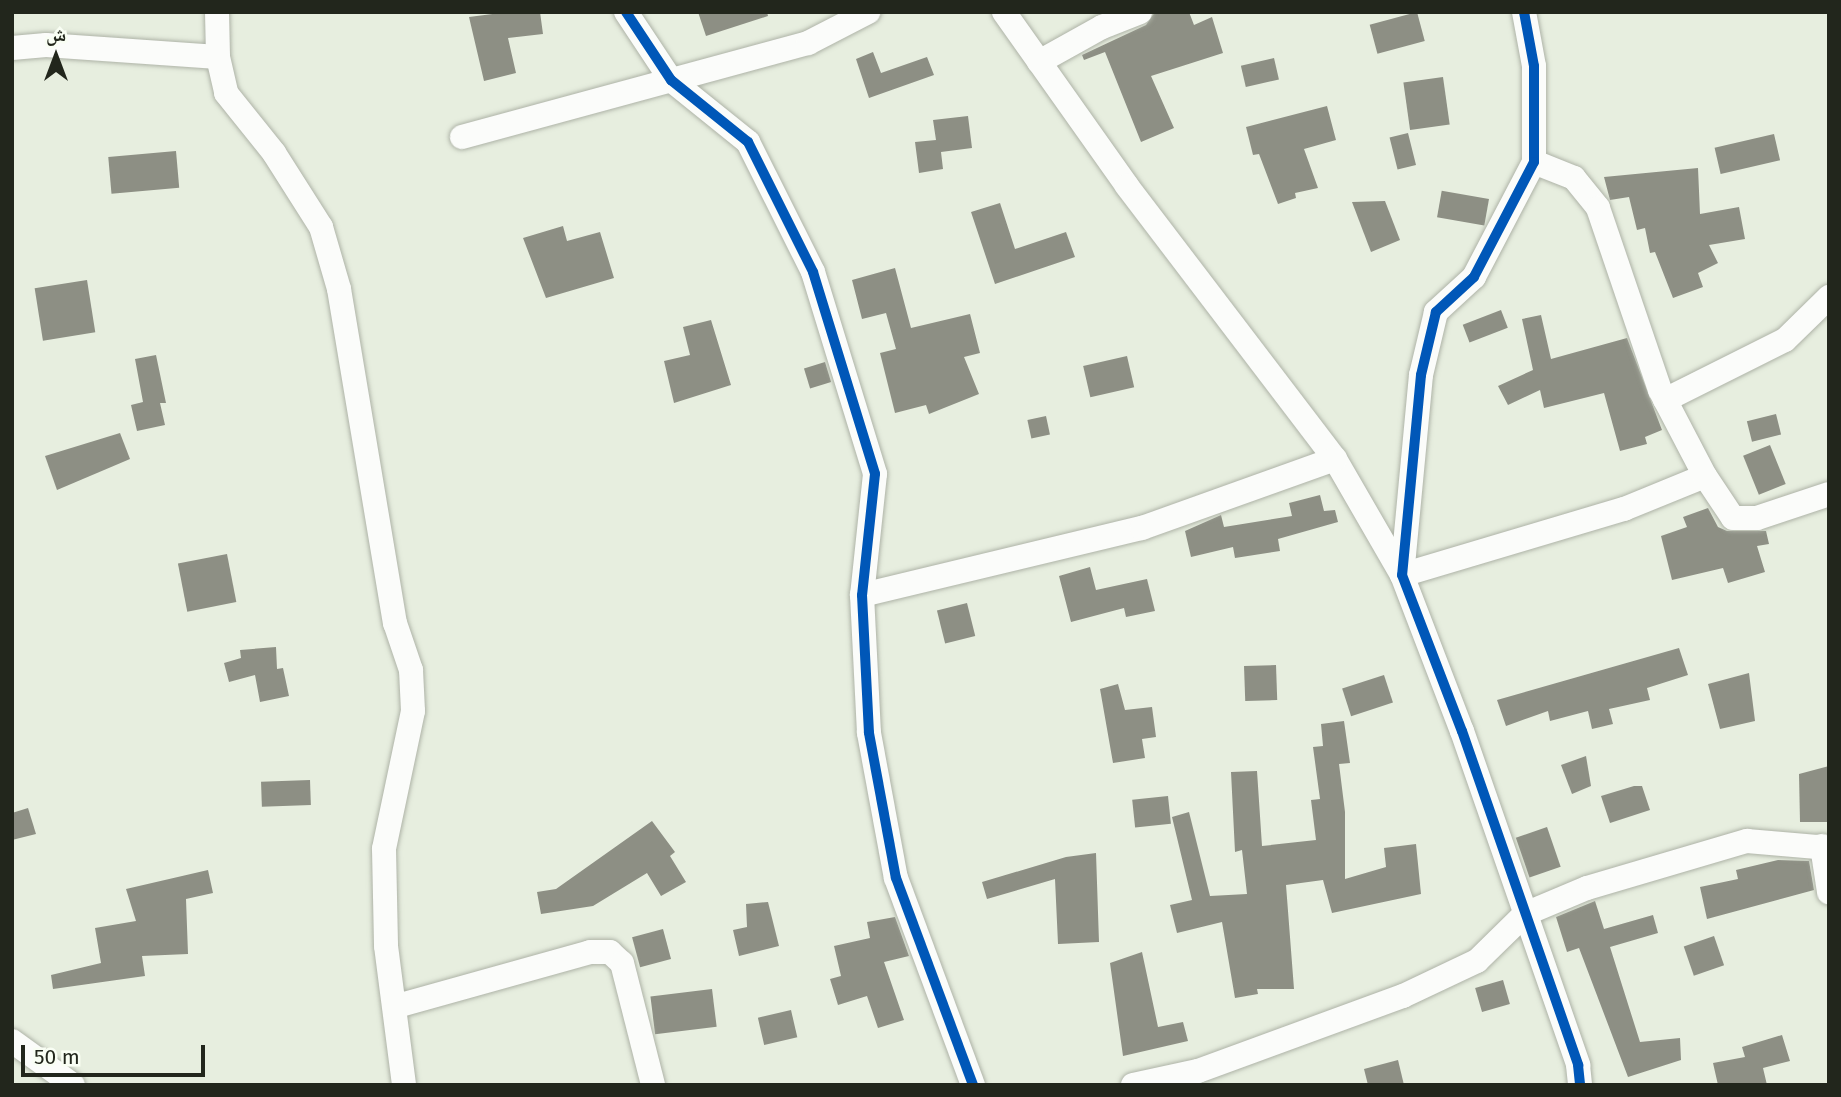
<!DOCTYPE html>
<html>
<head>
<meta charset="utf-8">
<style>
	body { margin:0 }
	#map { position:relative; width:1841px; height:1097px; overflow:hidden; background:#e7eedf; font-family:"Fira Sans","Noto Naskh Arabic",sans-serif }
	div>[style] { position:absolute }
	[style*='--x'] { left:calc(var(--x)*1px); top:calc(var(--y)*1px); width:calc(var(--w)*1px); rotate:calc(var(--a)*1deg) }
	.building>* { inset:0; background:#8d8f84; transform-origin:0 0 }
	.roads { filter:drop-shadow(0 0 2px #aeb3a7) drop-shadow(0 0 2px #aeb3a7) }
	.minor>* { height:24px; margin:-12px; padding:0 12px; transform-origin:12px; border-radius:12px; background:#fbfcfa }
	.cycleway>* { height:10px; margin:-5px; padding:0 5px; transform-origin:5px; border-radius:5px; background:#0057b8 }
	span { translate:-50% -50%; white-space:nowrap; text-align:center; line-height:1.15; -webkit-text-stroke:7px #f9fef4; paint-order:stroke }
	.frame { position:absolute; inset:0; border:14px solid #22261c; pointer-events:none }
	.north { position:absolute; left:21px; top:21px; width:70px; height:70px; -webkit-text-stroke:5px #f9fef4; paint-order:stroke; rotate:0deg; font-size:19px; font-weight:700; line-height:28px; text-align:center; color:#22261c }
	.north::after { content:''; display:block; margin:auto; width:24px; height:32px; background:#22261c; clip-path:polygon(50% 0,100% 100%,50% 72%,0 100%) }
	.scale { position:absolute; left:21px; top:1045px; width:184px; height:32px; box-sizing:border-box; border:4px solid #22261c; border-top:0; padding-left:9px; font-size:21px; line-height:24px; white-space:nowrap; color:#22261c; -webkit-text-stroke:5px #f9fef4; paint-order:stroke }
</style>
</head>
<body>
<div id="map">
	<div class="building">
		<div style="clip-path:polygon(508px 12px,540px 12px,543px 34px,508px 38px,516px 73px,484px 81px,469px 17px)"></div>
		<div style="clip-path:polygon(698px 12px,767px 12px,768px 16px,706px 36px)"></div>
		<div style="clip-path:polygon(1155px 12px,1189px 12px,1194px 25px,1212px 17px,1223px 53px,1151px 76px,1174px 128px,1141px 142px,1105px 52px,1084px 60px,1082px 55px,1146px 25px)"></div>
		<div style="left:1417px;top:12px;width:30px;height:49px;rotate:75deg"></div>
		<div style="clip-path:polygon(873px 52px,881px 73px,927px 57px,934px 75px,869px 98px,856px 59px)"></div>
		<div style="left:1274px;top:58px;width:22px;height:34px;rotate:77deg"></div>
		<div style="left:1443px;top:77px;width:48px;height:40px;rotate:82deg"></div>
		<div style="clip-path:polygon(1327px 106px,1336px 140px,1304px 149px,1318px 188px,1295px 193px,1296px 198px,1278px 204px,1259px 154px,1253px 155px,1246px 127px)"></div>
		<div style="clip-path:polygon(968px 116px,972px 148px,941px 152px,943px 169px,919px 173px,915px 142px,936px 140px,933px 120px)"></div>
		<div style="left:1408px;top:133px;width:33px;height:19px;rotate:76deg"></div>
		<div style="left:1774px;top:134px;width:27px;height:61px;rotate:77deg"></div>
		<div style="left:176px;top:151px;width:37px;height:68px;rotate:85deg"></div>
		<div style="clip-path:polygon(1698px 168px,1700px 214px,1739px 207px,1745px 239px,1709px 245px,1718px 263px,1698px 273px,1703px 287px,1673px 298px,1655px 252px,1650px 253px,1645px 228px,1637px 230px,1629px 197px,1610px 200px,1604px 177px)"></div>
		<div style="left:1489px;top:199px;width:27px;height:48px;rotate:100deg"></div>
		<div style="clip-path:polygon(1385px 201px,1400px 240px,1371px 252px,1352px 202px)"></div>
		<div style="clip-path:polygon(1000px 203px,1015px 249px,1066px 232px,1075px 257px,995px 284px,971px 212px)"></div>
		<div style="clip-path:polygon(563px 226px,567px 241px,600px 232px,614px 278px,546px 298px,523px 238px)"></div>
		<div style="clip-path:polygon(895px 268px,911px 328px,970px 314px,980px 353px,964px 357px,979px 394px,929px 414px,926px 405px,895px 413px,880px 353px,896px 349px,886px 313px,862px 319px,852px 280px)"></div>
		<div style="left:87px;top:280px;width:53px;height:53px;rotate:81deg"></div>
		<div style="left:1501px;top:310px;width:19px;height:41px;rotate:69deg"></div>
		<div style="clip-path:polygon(1541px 315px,1551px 359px,1627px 338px,1662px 430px,1645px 437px,1647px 444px,1620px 451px,1604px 393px,1544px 408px,1540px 390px,1508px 405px,1498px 386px,1533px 370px,1522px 319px)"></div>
		<div style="clip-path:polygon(711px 320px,731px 385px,674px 403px,664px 361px,690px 355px,683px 327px)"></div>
		<div style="clip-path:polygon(156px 355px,166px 403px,160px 403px,165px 425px,137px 431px,131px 405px,143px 402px,135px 359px)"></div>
		<div style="left:1127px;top:356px;width:32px;height:45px;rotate:77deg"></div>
		<div style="left:825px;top:362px;width:21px;height:22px;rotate:73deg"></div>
		<div style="left:1776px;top:414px;width:21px;height:30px;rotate:76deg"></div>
		<div style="left:1046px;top:416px;width:19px;height:19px;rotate:78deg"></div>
		<div style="clip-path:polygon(120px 433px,130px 459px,57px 490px,45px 456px)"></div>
		<div style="left:1770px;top:445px;width:42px;height:29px;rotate:68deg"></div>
		<div style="clip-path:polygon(1320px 495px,1324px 511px,1335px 510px,1338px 522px,1278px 539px,1280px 551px,1235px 558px,1233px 547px,1191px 557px,1185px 531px,1221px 515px,1224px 527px,1292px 516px,1289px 503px)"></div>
		<div style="clip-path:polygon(1708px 508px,1718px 527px,1727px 531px,1766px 531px,1769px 544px,1757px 546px,1765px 572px,1728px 583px,1723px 568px,1672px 580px,1661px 536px,1687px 527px,1683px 517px)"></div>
		<div style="left:227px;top:554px;width:49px;height:50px;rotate:79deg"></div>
		<div style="clip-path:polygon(1090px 567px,1096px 590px,1147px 579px,1155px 611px,1126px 617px,1124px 608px,1071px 622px,1059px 576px)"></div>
		<div style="left:967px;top:603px;width:34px;height:31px;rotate:76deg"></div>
		<div style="clip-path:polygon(276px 647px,277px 669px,283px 668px,289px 696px,260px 702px,255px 675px,229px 682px,224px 663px,241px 658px,240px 650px)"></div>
		<div style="clip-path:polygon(1679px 648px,1688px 675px,1647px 688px,1650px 700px,1609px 709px,1613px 724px,1592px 729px,1588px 711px,1550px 721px,1548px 711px,1506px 726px,1497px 700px)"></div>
		<div style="left:1276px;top:665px;width:35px;height:32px;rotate:88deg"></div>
		<div style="clip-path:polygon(1749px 673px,1755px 721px,1720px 729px,1708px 684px)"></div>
		<div style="left:1384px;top:675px;width:29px;height:44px;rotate:72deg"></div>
		<div style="clip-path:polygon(1118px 684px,1125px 710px,1152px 707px,1156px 737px,1142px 739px,1145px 758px,1113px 763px,1100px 689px)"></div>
		<div style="clip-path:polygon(1344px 721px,1350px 763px,1339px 764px,1345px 812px,1345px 879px,1386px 867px,1384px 848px,1416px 844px,1421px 894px,1332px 913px,1323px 880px,1286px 885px,1294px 989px,1257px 989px,1258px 994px,1235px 998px,1222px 922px,1177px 933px,1170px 905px,1192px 900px,1172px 817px,1189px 812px,1210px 896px,1247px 894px,1242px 850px,1235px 852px,1231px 772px,1257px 771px,1262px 846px,1316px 840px,1311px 800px,1320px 799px,1313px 747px,1323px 746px,1321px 724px)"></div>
		<div style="clip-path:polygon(1586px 756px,1591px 786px,1572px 794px,1561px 765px)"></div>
		<div style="clip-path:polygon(1829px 766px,1829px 822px,1800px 822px,1799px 774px)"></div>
		<div style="left:310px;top:780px;width:25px;height:49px;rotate:88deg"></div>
		<div style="clip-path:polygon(1634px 786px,1642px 786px,1650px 810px,1610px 823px,1601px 796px)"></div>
		<div style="left:1168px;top:796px;width:28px;height:36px;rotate:84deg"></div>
		<div style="clip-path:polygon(28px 808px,36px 834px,12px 840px,12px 813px)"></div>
		<div style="clip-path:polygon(652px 821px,675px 852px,670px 856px,686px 882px,661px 896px,647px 873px,593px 906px,541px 914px,537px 892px,556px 889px)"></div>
		<div style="left:1547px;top:827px;width:42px;height:33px;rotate:71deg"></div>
		<div style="clip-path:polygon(1096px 853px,1099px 942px,1058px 944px,1055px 879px,987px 899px,982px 882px,1066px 857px)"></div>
		<div style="clip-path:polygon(1778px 860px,1809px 861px,1814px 890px,1707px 919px,1700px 887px,1738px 879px,1736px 870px)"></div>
		<div style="clip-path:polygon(208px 870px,213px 893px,186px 899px,188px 954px,142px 956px,145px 976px,53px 989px,51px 975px,101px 963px,95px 928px,136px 921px,126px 889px)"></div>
		<div style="clip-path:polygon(1595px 901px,1604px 929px,1653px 915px,1658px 933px,1610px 947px,1640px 1042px,1680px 1038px,1681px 1060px,1628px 1077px,1579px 948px,1567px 952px,1556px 917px)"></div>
		<div style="clip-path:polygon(768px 902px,779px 946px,739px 956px,733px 930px,747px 927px,746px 904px)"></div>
		<div style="clip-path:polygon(895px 917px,909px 956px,884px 962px,904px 1020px,878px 1028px,867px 996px,838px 1005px,830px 979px,841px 976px,834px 946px,870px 938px,867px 922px)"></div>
		<div style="left:663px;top:929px;width:31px;height:32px;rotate:75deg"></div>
		<div style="left:1714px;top:936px;width:31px;height:32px;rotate:71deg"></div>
		<div style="clip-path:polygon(1142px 952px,1158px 1027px,1183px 1022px,1188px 1041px,1123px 1056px,1110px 963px)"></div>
		<div style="left:1503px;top:980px;width:25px;height:29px;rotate:74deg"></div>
		<div style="left:712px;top:989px;width:38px;height:62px;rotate:83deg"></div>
		<div style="left:791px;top:1010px;width:28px;height:34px;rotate:77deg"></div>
		<div style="clip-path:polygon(1782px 1035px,1790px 1061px,1763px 1068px,1767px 1085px,1718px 1085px,1713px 1063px,1745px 1057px,1742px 1047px)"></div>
		<div style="clip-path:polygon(1398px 1060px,1404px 1085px,1368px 1085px,1364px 1069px)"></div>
	</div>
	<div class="roads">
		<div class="minor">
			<div style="--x:217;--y:12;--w:45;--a:88.7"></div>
			<div style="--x:218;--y:57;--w:37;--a:77"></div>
			<div style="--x:226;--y:93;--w:77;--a:51.3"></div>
			<div style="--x:274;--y:153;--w:88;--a:57.6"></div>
			<div style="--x:321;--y:227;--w:65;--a:73.8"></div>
			<div style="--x:339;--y:289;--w:339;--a:80.5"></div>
			<div style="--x:395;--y:623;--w:50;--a:71.2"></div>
			<div style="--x:411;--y:670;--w:41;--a:87.2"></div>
			<div style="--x:413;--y:711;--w:141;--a:101.9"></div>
			<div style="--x:384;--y:849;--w:97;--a:88.8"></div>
			<div style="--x:386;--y:946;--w:140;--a:82.6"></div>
			<div style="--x:626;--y:12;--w:82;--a:56.5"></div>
			<div style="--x:671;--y:80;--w:99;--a:38.8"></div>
			<div style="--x:748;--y:142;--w:145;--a:63.4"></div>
			<div style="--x:813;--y:272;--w:211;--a:72.9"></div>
			<div style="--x:875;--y:474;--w:122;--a:96.1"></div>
			<div style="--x:862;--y:595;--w:138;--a:87.1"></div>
			<div style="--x:869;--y:733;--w:147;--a:79.5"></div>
			<div style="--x:896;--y:878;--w:221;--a:69.6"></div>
			<div style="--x:1004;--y:12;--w:213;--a:54.7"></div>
			<div style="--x:1127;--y:186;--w:343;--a:52.7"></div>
			<div style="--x:1335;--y:459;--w:134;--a:60"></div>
			<div style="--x:1402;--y:575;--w:232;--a:-16.6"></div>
			<div style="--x:1624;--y:509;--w:87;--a:-22.2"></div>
			<div style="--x:1524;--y:12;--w:55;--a:79.5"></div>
			<div style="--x:1534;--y:66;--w:96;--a:90"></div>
			<div style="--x:1534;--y:162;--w:130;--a:117.6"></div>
			<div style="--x:1474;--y:277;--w:52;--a:137.4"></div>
			<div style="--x:1436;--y:312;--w:65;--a:103.4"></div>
			<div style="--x:1421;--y:375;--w:201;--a:95.4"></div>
			<div style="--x:1402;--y:575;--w:167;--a:69"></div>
			<div style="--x:1462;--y:731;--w:354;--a:70.8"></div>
			<div style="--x:1578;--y:1065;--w:20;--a:84"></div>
			<div style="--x:12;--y:48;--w:34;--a:-5"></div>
			<div style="--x:46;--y:45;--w:172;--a:4"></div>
			<div style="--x:1039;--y:62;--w:72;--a:-29.1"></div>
			<div style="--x:1102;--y:27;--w:41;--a:-21.5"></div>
			<div style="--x:462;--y:137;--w:359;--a:-15.2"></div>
			<div style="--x:808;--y:43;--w:68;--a:-27.3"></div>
			<div style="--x:1534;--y:162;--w:43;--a:21.8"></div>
			<div style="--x:1574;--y:178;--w:38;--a:51"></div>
			<div style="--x:1598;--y:208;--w:192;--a:71.2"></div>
			<div style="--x:1660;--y:390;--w:97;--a:62.4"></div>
			<div style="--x:1705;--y:476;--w:50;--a:56.3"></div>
			<div style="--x:1733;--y:518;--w:24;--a:0"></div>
			<div style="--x:1757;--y:518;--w:76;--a:-18.4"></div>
			<div style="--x:1665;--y:400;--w:134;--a:-26.6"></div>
			<div style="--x:1785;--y:340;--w:62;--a:-44.3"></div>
			<div style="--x:862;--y:595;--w:288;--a:-13.5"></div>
			<div style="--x:1142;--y:528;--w:205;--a:-19.7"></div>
			<div style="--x:1822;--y:846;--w:47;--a:81.3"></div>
			<div style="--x:397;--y:1006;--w:200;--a:-15.6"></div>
			<div style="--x:590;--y:952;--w:20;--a:0"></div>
			<div style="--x:610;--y:952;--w:16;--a:43"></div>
			<div style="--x:622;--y:963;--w:126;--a:75.7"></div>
			<div style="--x:12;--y:1041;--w:75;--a:35.8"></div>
			<div style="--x:1133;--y:1085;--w:66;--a:-12.2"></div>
			<div style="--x:1198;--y:1071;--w:218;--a:-20.1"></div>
			<div style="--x:1403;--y:996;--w:82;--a:-25.3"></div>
			<div style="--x:1477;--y:961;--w:67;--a:-44.4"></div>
			<div style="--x:1525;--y:914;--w:67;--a:-22.8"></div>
			<div style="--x:1587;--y:888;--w:167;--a:-16.4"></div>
			<div style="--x:1747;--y:841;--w:82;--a:4.9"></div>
		</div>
	</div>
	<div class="cycleway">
		<div style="--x:626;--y:12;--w:82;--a:56.5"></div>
		<div style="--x:671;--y:80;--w:99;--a:38.8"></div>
		<div style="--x:748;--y:142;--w:145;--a:63.4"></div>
		<div style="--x:813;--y:272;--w:211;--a:72.9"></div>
		<div style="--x:875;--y:474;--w:122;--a:96.1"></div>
		<div style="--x:862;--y:595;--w:138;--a:87.1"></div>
		<div style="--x:869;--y:733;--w:147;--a:79.5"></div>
		<div style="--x:896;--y:878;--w:221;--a:69.6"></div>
		<div style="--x:1524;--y:12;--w:55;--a:79.5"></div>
		<div style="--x:1534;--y:66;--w:96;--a:90"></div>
		<div style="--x:1534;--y:162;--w:130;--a:117.6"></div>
		<div style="--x:1474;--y:277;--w:52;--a:137.4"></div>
		<div style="--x:1436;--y:312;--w:65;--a:103.4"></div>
		<div style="--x:1421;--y:375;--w:201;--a:95.4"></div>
		<div style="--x:1402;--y:575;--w:167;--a:69"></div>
		<div style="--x:1462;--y:731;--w:354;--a:70.8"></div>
		<div style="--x:1578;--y:1065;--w:20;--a:84"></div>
	</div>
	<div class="frame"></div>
	<div class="north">ش</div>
	<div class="scale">50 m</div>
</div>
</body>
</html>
